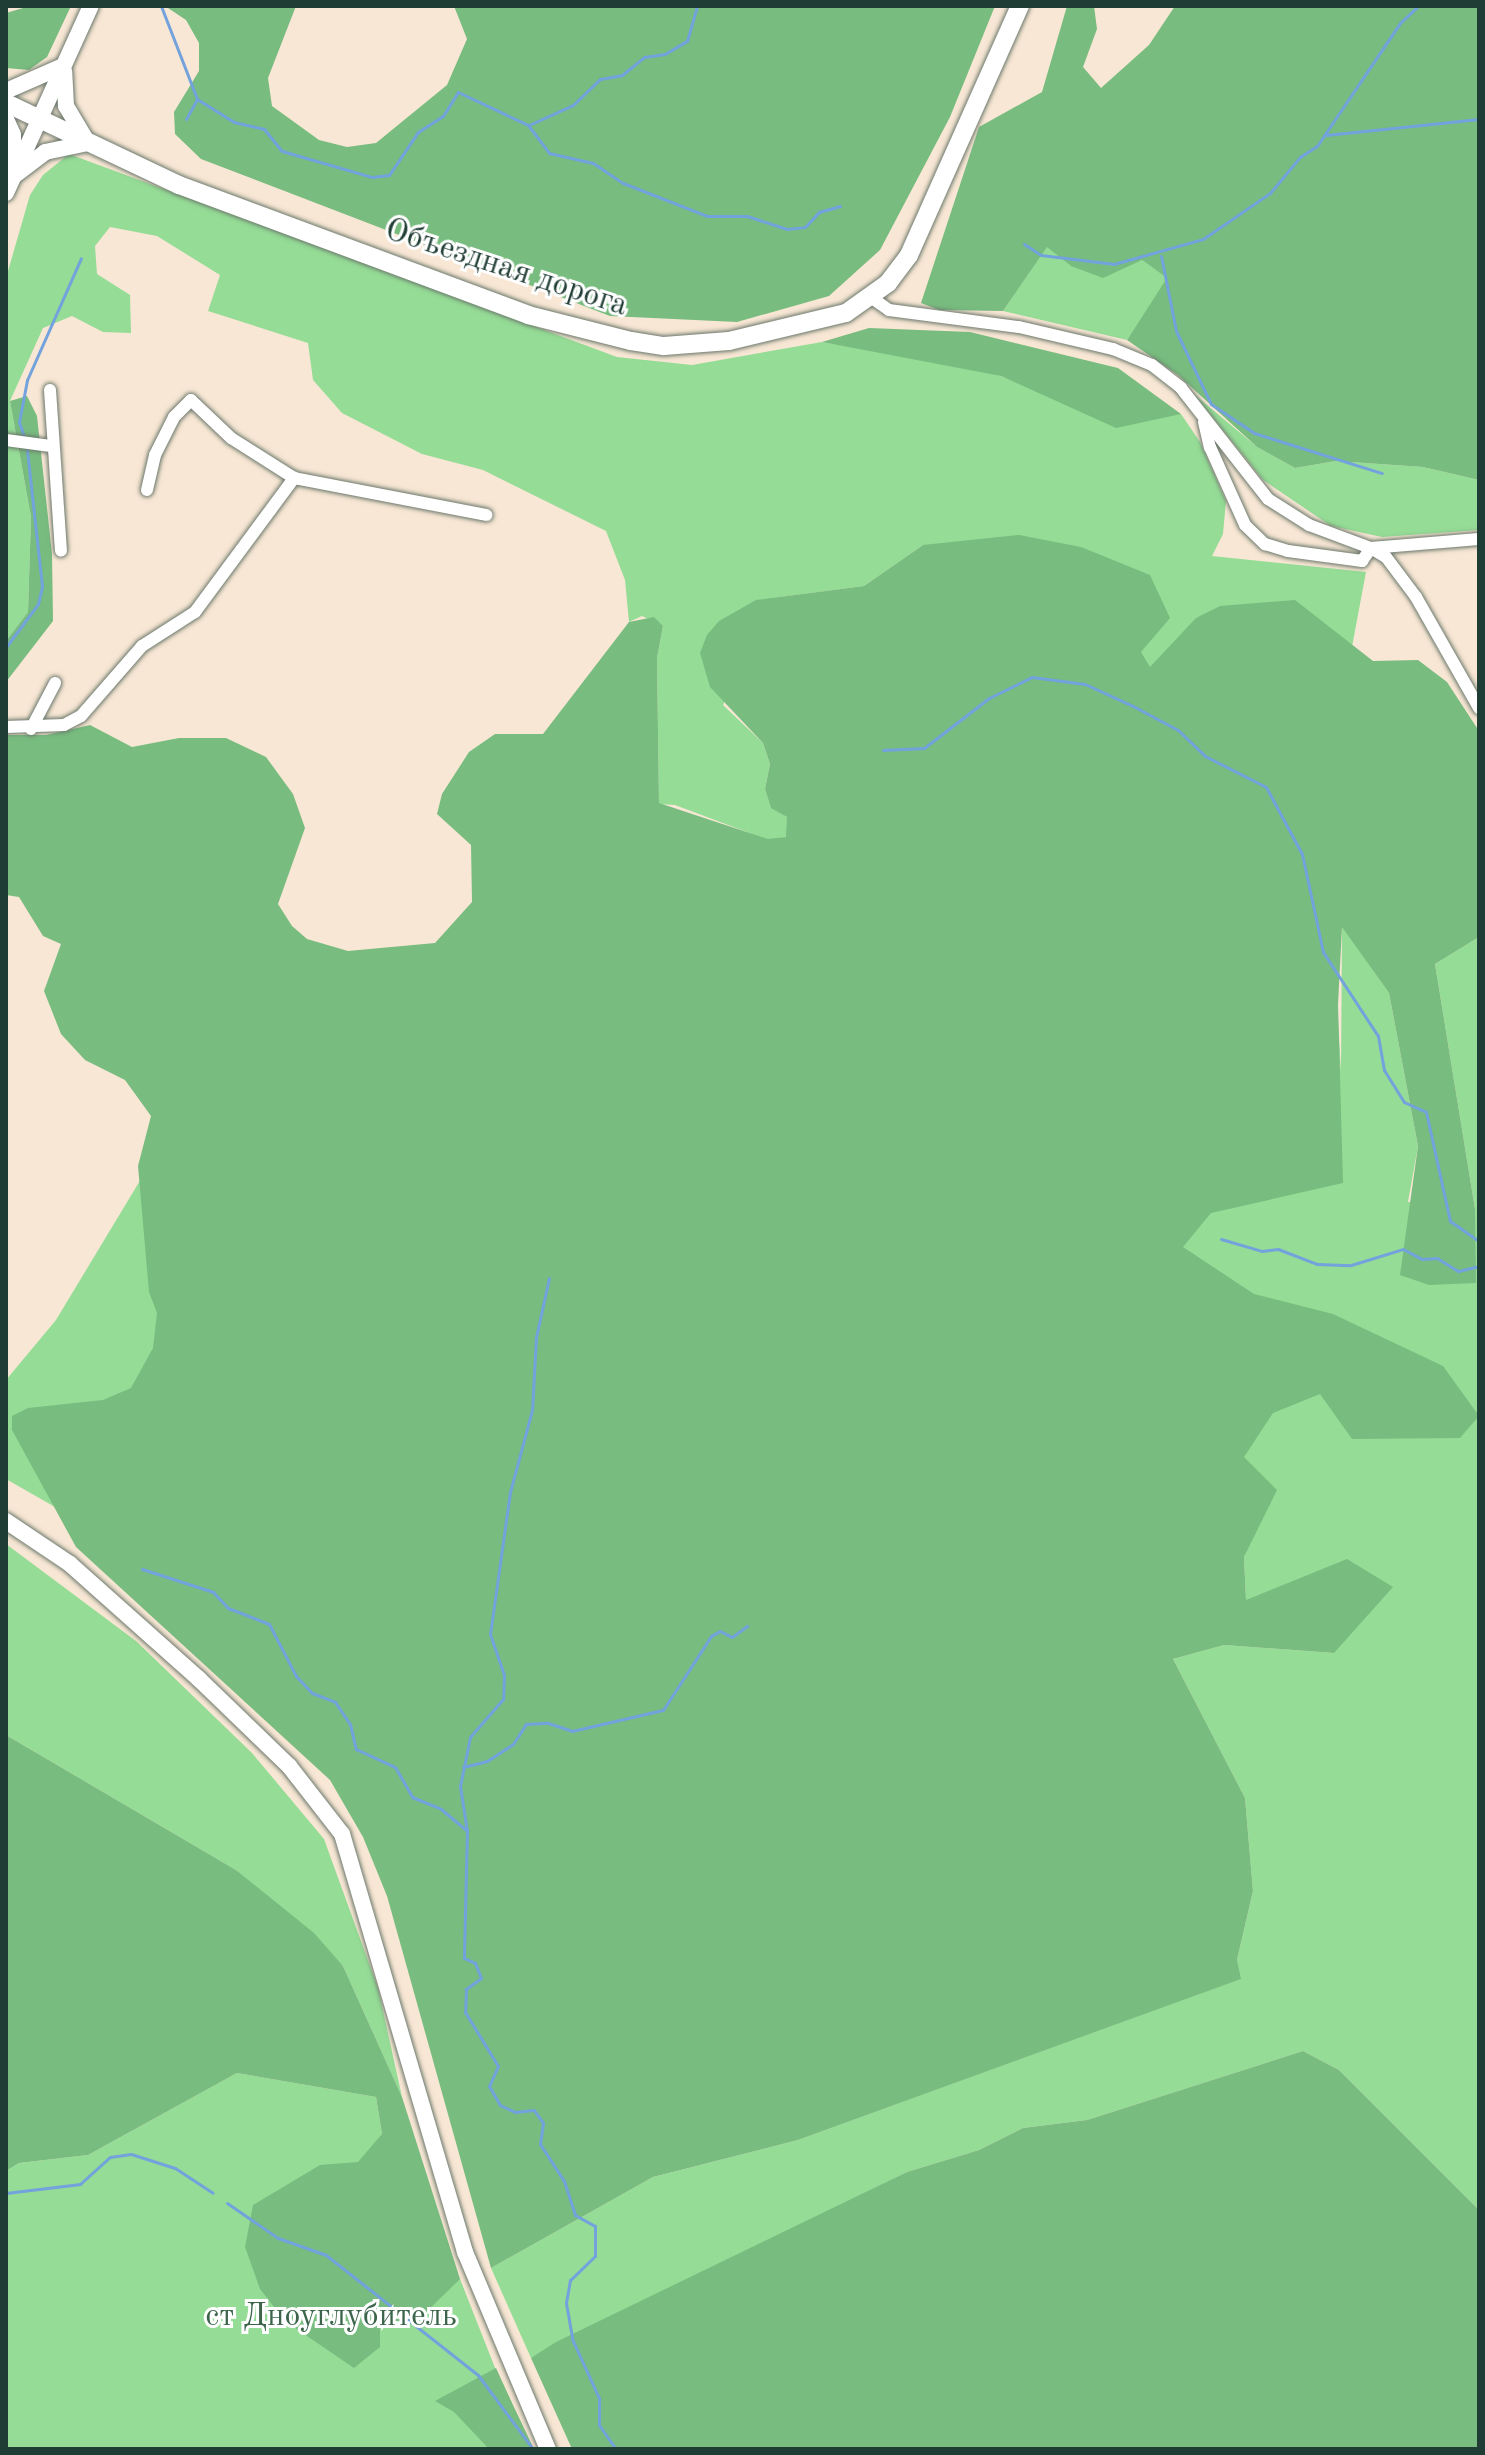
<!DOCTYPE html>
<html>
<head>
<meta charset="utf-8">
<style>
	body { margin:0 }
	#map { position:relative; width:1485px; height:2455px; overflow:hidden; background:#f8e7d4; font-family:"Old Standard TT",serif }
	div>[style] { position:absolute }
	[style*='--x'] { left:calc(var(--x)*1px); top:calc(var(--y)*1px); width:calc(var(--w)*1px); rotate:calc(var(--a)*1deg) }
	.green>* { inset:0; background:#95dc96 }
	.forest>* { inset:0; background:#78bc7f }
	.stream>* { height:3px; margin:-1.5px; padding:0 1.5px; transform-origin:1.5px; border-radius:1.5px; background:#73a2dc }
	.roads { filter:drop-shadow(0 0 2px #6b786c) drop-shadow(0 0 2px #6b786c) }
	.street>* { height:12px; margin:-6px; padding:0 6px; transform-origin:6px; border-radius:6px; background:#fff }
	.secondary>* { height:16px; margin:-8px; padding:0 8px; transform-origin:8px; border-radius:8px; background:#fff }
	.primary>* { height:18px; margin:-9px; padding:0 9px; transform-origin:9px; border-radius:9px; background:#fff }
	span { translate:-50% -50%; white-space:nowrap; text-align:center; line-height:1.15; -webkit-text-stroke:6px #fff; paint-order:stroke }
	.street-label { font-size:32px; color:#1f3d34 }
	.park-label { font-size:32px; color:#3c654c }
	.frame { position:absolute; inset:0; border:8px solid #1f3d34; pointer-events:none }
</style>
</head>
<body>
<div id="map">
	<div class="green">
		<div style="clip-path:polygon(69px 154px,617px 357px,692px 365px,822px 342px,962px 366px,1001px 376px,1067px 404px,1181px 414px,1200px 442px,1226px 501px,1223px 534px,1212px 556px,1366px 572px,1325px 791px,1341px 1072px,1342px 926px,1389px 993px,1418px 1146px,1408px 1202px,1475px 1209px,1435px 964px,1479px 937px,1479px 2210px,1339px 2070px,1303px 2051px,1087px 2120px,1023px 2128px,979px 2150px,907px 2172px,531px 2358px,491px 2268px,653px 2177px,798px 2140px,1240px 1979px,1237px 1960px,1253px 1891px,1245px 1798px,1173px 1659px,1224px 1645px,1334px 1653px,1278px 1589px,1246px 1601px,1244px 1557px,1263px 1514px,69px 1515px,6px 1479px,6px 1380px,56px 1320px,191px 1096px,315px 983px,840px 839px,923px 545px,864px 586px,773px 598px,723px 705px,763px 743px,770px 764px,765px 789px,771px 807px,787px 817px,790px 830px,786px 837px,768px 840px,675px 805px,659px 804px,657px 658px,663px 626px,642px 616px,629px 622px,625px 580px,606px 531px,483px 470px,422px 454px,342px 413px,313px 380px,308px 343px,208px 311px,220px 275px,157px 236px,110px 227px,95px 246px,97px 274px,130px 295px,131px 333px,103px 332px,72px 316px,43px 328px,10px 401px,31px 517px,28px 612px,6px 641px,6px 278px,30px 195px,43px 175px)"></div>
		<div style="clip-path:polygon(1047px 246px,1071px 266px,1142px 260px,1168px 278px,1127px 340px,1003px 311px)"></div>
		<div style="clip-path:polygon(1194px 394px,1257px 447px,1295px 468px,1336px 461px,1423px 467px,1479px 480px,1479px 530px,1382px 537px,1331px 526px,1263px 480px)"></div>
		<div style="clip-path:polygon(6px 1544px,136px 1641px,252px 1753px,324px 1839px,378px 1988px,402px 2097px,343px 1966px,236px 1870px,6px 1735px)"></div>
		<div style="clip-path:polygon(237px 2073px,376px 2097px,382px 2134px,460px 2279px,527px 2449px,6px 2449px,6px 2171px,19px 2163px,88px 2155px)"></div>
	</div>
	<div class="forest">
		<div style="clip-path:polygon(30px 6px,71px 6px,47px 57px,29px 70px,6px 68px,6px 13px)"></div>
		<div style="clip-path:polygon(165px 6px,296px 6px,268px 78px,272px 106px,319px 140px,347px 147px,376px 143px,447px 85px,467px 39px,454px 6px,995px 6px,950px 117px,880px 250px,829px 296px,737px 322px,610px 316px,201px 159px,175px 134px,174px 112px,199px 71px,199px 43px,186px 20px)"></div>
		<div style="clip-path:polygon(1067px 6px,1094px 6px,1097px 29px,1083px 67px,1101px 88px,1149px 45px,1175px 6px,1479px 6px,1479px 480px,1423px 467px,1336px 461px,1295px 468px,1257px 447px,1178px 375px,1127px 340px,1167px 278px,1142px 260px,1103px 278px,1071px 266px,1047px 247px,1003px 311px,939px 310px,921px 303px,979px 127px,1042px 92px)"></div>
		<div style="clip-path:polygon(869px 328px,970px 332px,1118px 368px,1181px 414px,1116px 428px,1001px 376px,822px 342px)"></div>
		<div style="clip-path:polygon(27px 396px,37px 416px,52px 554px,53px 621px,6px 682px,6px 641px,28px 612px,31px 517px,10px 401px)"></div>
		<div style="clip-path:polygon(1019px 535px,1081px 547px,1150px 575px,1170px 618px,1141px 652px,1150px 667px,1196px 618px,1220px 606px,1295px 600px,1373px 661px,1418px 660px,1447px 682px,1479px 731px,1479px 937px,1435px 964px,1475px 1209px,1476px 1283px,1429px 1285px,1400px 1275px,1418px 1146px,1389px 993px,1342px 927px,1338px 1005px,1343px 1183px,1211px 1213px,1183px 1247px,1254px 1294px,1333px 1314px,1443px 1366px,1479px 1416px,1460px 1438px,1352px 1439px,1320px 1394px,1273px 1413px,1244px 1457px,1277px 1490px,1244px 1557px,1246px 1600px,1347px 1559px,1393px 1587px,1334px 1653px,1224px 1645px,1173px 1659px,1245px 1798px,1253px 1891px,1237px 1960px,1241px 1979px,798px 2140px,653px 2177px,491px 2268px,387px 1896px,363px 1837px,330px 1780px,76px 1547px,12px 1430px,12px 1416px,28px 1408px,103px 1400px,131px 1388px,153px 1348px,157px 1313px,149px 1292px,138px 1166px,151px 1116px,125px 1080px,85px 1060px,61px 1034px,44px 991px,61px 944px,43px 936px,19px 897px,6px 895px,6px 735px,46px 735px,90px 725px,132px 747px,179px 738px,226px 738px,266px 757px,293px 794px,305px 828px,278px 904px,292px 926px,307px 939px,348px 951px,435px 943px,472px 902px,471px 845px,437px 814px,442px 794px,469px 752px,495px 734px,543px 734px,629px 622px,654px 617px,663px 626px,657px 658px,659px 803px,768px 839px,786px 837px,787px 817px,771px 808px,765px 789px,770px 764px,763px 743px,710px 687px,700px 653px,707px 635px,719px 621px,756px 600px,864px 586px,923px 545px)"></div>
		<div style="clip-path:polygon(6px 1735px,236px 1870px,314px 1933px,343px 1966px,402px 2097px,460px 2279px,421px 2317px,395px 2323px,380px 2318px,380px 2347px,354px 2368px,285px 2321px,260px 2289px,245px 2247px,253px 2205px,320px 2165px,358px 2162px,382px 2134px,376px 2097px,237px 2073px,88px 2155px,19px 2163px,6px 2171px)"></div>
		<div style="clip-path:polygon(1303px 2051px,1339px 2070px,1479px 2210px,1479px 2449px,572px 2449px,531px 2358px,556px 2342px,907px 2172px,979px 2150px,1023px 2128px,1087px 2120px)"></div>
		<div style="clip-path:polygon(496px 2368px,513px 2405px,534px 2449px,489px 2449px,454px 2412px,435px 2401px)"></div>
	</div>
	<div class="stream">
		<div style="--x:161;--y:6;--w:100;--a:68.8"></div>
		<div style="--x:197;--y:99;--w:44;--a:31.9"></div>
		<div style="--x:234;--y:122;--w:31;--a:13"></div>
		<div style="--x:264;--y:129;--w:28;--a:51"></div>
		<div style="--x:282;--y:151;--w:94;--a:16.1"></div>
		<div style="--x:372;--y:177;--w:17;--a:-7"></div>
		<div style="--x:389;--y:175;--w:52;--a:-56"></div>
		<div style="--x:418;--y:132;--w:30;--a:-33"></div>
		<div style="--x:443;--y:116;--w:28;--a:-58"></div>
		<div style="--x:458;--y:92;--w:77;--a:25.2"></div>
		<div style="--x:528;--y:125;--w:35;--a:53"></div>
		<div style="--x:549;--y:153;--w:45;--a:12.8"></div>
		<div style="--x:593;--y:163;--w:36;--a:34"></div>
		<div style="--x:623;--y:183;--w:90;--a:21.4"></div>
		<div style="--x:707;--y:216;--w:40;--a:0"></div>
		<div style="--x:747;--y:216;--w:42;--a:18"></div>
		<div style="--x:787;--y:229;--w:18;--a:-6"></div>
		<div style="--x:805;--y:227;--w:21;--a:-47"></div>
		<div style="--x:819;--y:212;--w:22;--a:-16"></div>
		<div style="--x:186;--y:119;--w:23;--a:-61"></div>
		<div style="--x:529;--y:125;--w:48;--a:-24.4"></div>
		<div style="--x:573;--y:105;--w:37;--a:-44"></div>
		<div style="--x:600;--y:79;--w:22;--a:-10"></div>
		<div style="--x:622;--y:75;--w:28;--a:-39"></div>
		<div style="--x:644;--y:57;--w:21;--a:-8"></div>
		<div style="--x:665;--y:54;--w:26;--a:-31"></div>
		<div style="--x:687;--y:41;--w:36;--a:-74"></div>
		<div style="--x:1326;--y:135;--w:154;--a:-6"></div>
		<div style="--x:1024;--y:244;--w:20;--a:33"></div>
		<div style="--x:1041;--y:255;--w:74;--a:7"></div>
		<div style="--x:1114;--y:264;--w:92;--a:-15.7"></div>
		<div style="--x:1203;--y:239;--w:81;--a:-34.5"></div>
		<div style="--x:1270;--y:193;--w:47;--a:-50.2"></div>
		<div style="--x:1300;--y:157;--w:20;--a:-33"></div>
		<div style="--x:1317;--y:146;--w:148;--a:-56"></div>
		<div style="--x:1400;--y:23;--w:25;--a:-43"></div>
		<div style="--x:1161;--y:256;--w:76;--a:78.7"></div>
		<div style="--x:1176;--y:331;--w:81;--a:64.4"></div>
		<div style="--x:1211;--y:404;--w:52;--a:34"></div>
		<div style="--x:1254;--y:433;--w:134;--a:17.4"></div>
		<div style="--x:24;--y:437;--w:16;--a:-108"></div>
		<div style="--x:19;--y:422;--w:43;--a:-79.2"></div>
		<div style="--x:27;--y:380;--w:133;--a:-66.1"></div>
		<div style="--x:6;--y:647;--w:54;--a:-53.3"></div>
		<div style="--x:38;--y:604;--w:18;--a:-77"></div>
		<div style="--x:42;--y:586;--w:137;--a:-96.3"></div>
		<div style="--x:883;--y:750;--w:41;--a:-2.8"></div>
		<div style="--x:924;--y:748;--w:82;--a:-37.6"></div>
		<div style="--x:989;--y:698;--w:48;--a:-26"></div>
		<div style="--x:1032;--y:677;--w:53;--a:7.5"></div>
		<div style="--x:1085;--y:684;--w:53;--a:24.6"></div>
		<div style="--x:1133;--y:706;--w:51;--a:28.1"></div>
		<div style="--x:1178;--y:730;--w:37;--a:44"></div>
		<div style="--x:1205;--y:756;--w:68;--a:26.9"></div>
		<div style="--x:1266;--y:787;--w:76;--a:61.8"></div>
		<div style="--x:1302;--y:854;--w:100;--a:77.9"></div>
		<div style="--x:1323;--y:952;--w:100;--a:56.8"></div>
		<div style="--x:1378;--y:1036;--w:35;--a:80"></div>
		<div style="--x:1384;--y:1070;--w:38;--a:58"></div>
		<div style="--x:1404;--y:1102;--w:24;--a:24"></div>
		<div style="--x:1426;--y:1112;--w:112;--a:77.6"></div>
		<div style="--x:1450;--y:1221;--w:35;--a:35"></div>
		<div style="--x:1221;--y:1239;--w:43;--a:16.3"></div>
		<div style="--x:1262;--y:1251;--w:16;--a:-7"></div>
		<div style="--x:1278;--y:1249;--w:42;--a:21"></div>
		<div style="--x:1317;--y:1264;--w:34;--a:2"></div>
		<div style="--x:1351;--y:1265;--w:54;--a:-17.1"></div>
		<div style="--x:1403;--y:1249;--w:21;--a:28"></div>
		<div style="--x:1422;--y:1259;--w:15;--a:-4"></div>
		<div style="--x:1437;--y:1258;--w:25;--a:32"></div>
		<div style="--x:1458;--y:1271;--w:22;--a:-13"></div>
		<div style="--x:549;--y:1278;--w:60;--a:102.4"></div>
		<div style="--x:536;--y:1337;--w:73;--a:93.1"></div>
		<div style="--x:532;--y:1410;--w:85;--a:105"></div>
		<div style="--x:510;--y:1492;--w:143;--a:98"></div>
		<div style="--x:490;--y:1634;--w:43;--a:71.1"></div>
		<div style="--x:504;--y:1675;--w:24;--a:92"></div>
		<div style="--x:503;--y:1699;--w:50;--a:131"></div>
		<div style="--x:470;--y:1737;--w:50;--a:101.5"></div>
		<div style="--x:460;--y:1786;--w:46;--a:81.2"></div>
		<div style="--x:467;--y:1831;--w:127;--a:91.4"></div>
		<div style="--x:464;--y:1958;--w:12;--a:24"></div>
		<div style="--x:475;--y:1963;--w:16;--a:68"></div>
		<div style="--x:481;--y:1978;--w:19;--a:144"></div>
		<div style="--x:466;--y:1989;--w:23;--a:92"></div>
		<div style="--x:465;--y:2012;--w:63;--a:58.6"></div>
		<div style="--x:498;--y:2066;--w:22;--a:114"></div>
		<div style="--x:489;--y:2086;--w:22;--a:60"></div>
		<div style="--x:500;--y:2105;--w:17;--a:25"></div>
		<div style="--x:515;--y:2112;--w:19;--a:-6"></div>
		<div style="--x:534;--y:2110;--w:16;--a:55"></div>
		<div style="--x:543;--y:2123;--w:21;--a:98"></div>
		<div style="--x:540;--y:2144;--w:44;--a:57"></div>
		<div style="--x:564;--y:2181;--w:36;--a:72"></div>
		<div style="--x:575;--y:2215;--w:23;--a:29"></div>
		<div style="--x:595;--y:2226;--w:30;--a:90"></div>
		<div style="--x:595;--y:2256;--w:35;--a:136"></div>
		<div style="--x:570;--y:2280;--w:23;--a:100"></div>
		<div style="--x:566;--y:2303;--w:39;--a:80"></div>
		<div style="--x:573;--y:2341;--w:63;--a:65.5"></div>
		<div style="--x:599;--y:2398;--w:27;--a:90"></div>
		<div style="--x:599;--y:2425;--w:29;--a:55"></div>
		<div style="--x:142;--y:1569;--w:75;--a:17.9"></div>
		<div style="--x:213;--y:1592;--w:22;--a:47"></div>
		<div style="--x:228;--y:1608;--w:44;--a:21.3"></div>
		<div style="--x:269;--y:1624;--w:59;--a:62.6"></div>
		<div style="--x:296;--y:1676;--w:23;--a:47"></div>
		<div style="--x:312;--y:1693;--w:25;--a:21"></div>
		<div style="--x:335;--y:1702;--w:27;--a:56"></div>
		<div style="--x:350;--y:1724;--w:26;--a:77"></div>
		<div style="--x:356;--y:1749;--w:43;--a:24.8"></div>
		<div style="--x:395;--y:1767;--w:34;--a:60"></div>
		<div style="--x:412;--y:1797;--w:31;--a:22"></div>
		<div style="--x:441;--y:1809;--w:34;--a:40"></div>
		<div style="--x:463;--y:1767;--w:25;--a:-14"></div>
		<div style="--x:487;--y:1761;--w:31;--a:-33"></div>
		<div style="--x:513;--y:1744;--w:24;--a:-57"></div>
		<div style="--x:526;--y:1724;--w:22;--a:-3"></div>
		<div style="--x:548;--y:1723;--w:25;--a:18"></div>
		<div style="--x:572;--y:1731;--w:93;--a:-13"></div>
		<div style="--x:663;--y:1710;--w:88;--a:-57"></div>
		<div style="--x:711;--y:1636;--w:10;--a:-29"></div>
		<div style="--x:720;--y:1631;--w:13;--a:27"></div>
		<div style="--x:732;--y:1637;--w:19;--a:-36"></div>
		<div style="--x:6;--y:2193;--w:75;--a:-6.9"></div>
		<div style="--x:80;--y:2184;--w:40;--a:-42"></div>
		<div style="--x:110;--y:2157;--w:21;--a:-8"></div>
		<div style="--x:131;--y:2154;--w:46;--a:17.7"></div>
		<div style="--x:175;--y:2168;--w:45;--a:33.3"></div>
		<div style="--x:227;--y:2203;--w:62;--a:34.5"></div>
		<div style="--x:278;--y:2238;--w:51;--a:19.5"></div>
		<div style="--x:326;--y:2255;--w:194;--a:38.3"></div>
		<div style="--x:478;--y:2375;--w:92;--a:53.4"></div>
	</div>
	<div class="roads">
		<div class="street">
			<div style="--x:872;--y:298;--w:21;--a:35"></div>
			<div style="--x:889;--y:310;--w:131;--a:7.5"></div>
			<div style="--x:1019;--y:327;--w:97;--a:13.2"></div>
			<div style="--x:1113;--y:349;--w:42;--a:22.3"></div>
			<div style="--x:1152;--y:365;--w:37;--a:38"></div>
			<div style="--x:1181;--y:388;--w:141;--a:51.9"></div>
			<div style="--x:1268;--y:499;--w:49;--a:32.4"></div>
			<div style="--x:1309;--y:525;--w:66;--a:20.4"></div>
			<div style="--x:1371;--y:548;--w:108;--a:-4.8"></div>
			<div style="--x:50;--y:390;--w:161;--a:86.1"></div>
			<div style="--x:1204;--y:422;--w:26;--a:77"></div>
			<div style="--x:1210;--y:447;--w:85;--a:65.8"></div>
			<div style="--x:1245;--y:525;--w:28;--a:44"></div>
			<div style="--x:1265;--y:544;--w:24;--a:17"></div>
			<div style="--x:1288;--y:551;--w:75;--a:7.7"></div>
			<div style="--x:1362;--y:561;--w:16;--a:-55"></div>
			<div style="--x:1371;--y:548;--w:17;--a:31"></div>
			<div style="--x:1386;--y:557;--w:50;--a:53.1"></div>
			<div style="--x:1416;--y:597;--w:128;--a:60.4"></div>
			<div style="--x:6;--y:440;--w:45;--a:7.6"></div>
			<div style="--x:147;--y:490;--w:36;--a:-77"></div>
			<div style="--x:155;--y:455;--w:42;--a:-63.4"></div>
			<div style="--x:174;--y:417;--w:24;--a:-45"></div>
			<div style="--x:191;--y:400;--w:55;--a:43.5"></div>
			<div style="--x:231;--y:438;--w:75;--a:32.4"></div>
			<div style="--x:294;--y:478;--w:196;--a:10.9"></div>
			<div style="--x:6;--y:727;--w:58;--a:-2"></div>
			<div style="--x:64;--y:725;--w:19;--a:-28"></div>
			<div style="--x:81;--y:716;--w:93;--a:-48.9"></div>
			<div style="--x:142;--y:646;--w:63;--a:-32.7"></div>
			<div style="--x:195;--y:612;--w:167;--a:-53.5"></div>
			<div style="--x:31;--y:729;--w:52;--a:-62.4"></div>
		</div>
		<div class="secondary">
			<div style="--x:6;--y:91;--w:62;--a:-23.7"></div>
			<div style="--x:6;--y:119;--w:17;--a:66"></div>
			<div style="--x:13;--y:135;--w:33;--a:90"></div>
			<div style="--x:15;--y:175;--w:38;--a:-37"></div>
			<div style="--x:45;--y:152;--w:44;--a:-11.8"></div>
			<div style="--x:88;--y:143;--w:43;--a:-120.7"></div>
			<div style="--x:66;--y:106;--w:35;--a:-93"></div>
			<div style="--x:6;--y:193;--w:205;--a:-65.6"></div>
			<div style="--x:6;--y:1521;--w:77;--a:33.9"></div>
			<div style="--x:70;--y:1564;--w:173;--a:41.7"></div>
			<div style="--x:199;--y:1679;--w:125;--a:44"></div>
			<div style="--x:289;--y:1766;--w:86;--a:52.1"></div>
			<div style="--x:342;--y:1834;--w:436;--a:73.6"></div>
			<div style="--x:465;--y:2252;--w:214;--a:67.2"></div>
		</div>
		<div class="primary">
			<div style="--x:6;--y:103;--w:191;--a:25.4"></div>
			<div style="--x:179;--y:185;--w:372;--a:20.4"></div>
			<div style="--x:528;--y:315;--w:106;--a:14.2"></div>
			<div style="--x:631;--y:341;--w:33;--a:9"></div>
			<div style="--x:664;--y:346;--w:65;--a:-4.4"></div>
			<div style="--x:729;--y:341;--w:120;--a:-13.5"></div>
			<div style="--x:846;--y:313;--w:52;--a:-35.5"></div>
			<div style="--x:888;--y:283;--w:35;--a:-53"></div>
			<div style="--x:909;--y:255;--w:273;--a:-66"></div>
		</div>
	</div>
	<div class="street-label">
		<span style="left:506px;top:269px;rotate:18deg">Объездная дорога</span>
	</div>
	<div class="park-label">
		<span style="left:331px;top:2317px">ст Дноуглубитель</span>
	</div>
	<div class="frame"></div>
</div>
</body>
</html>
